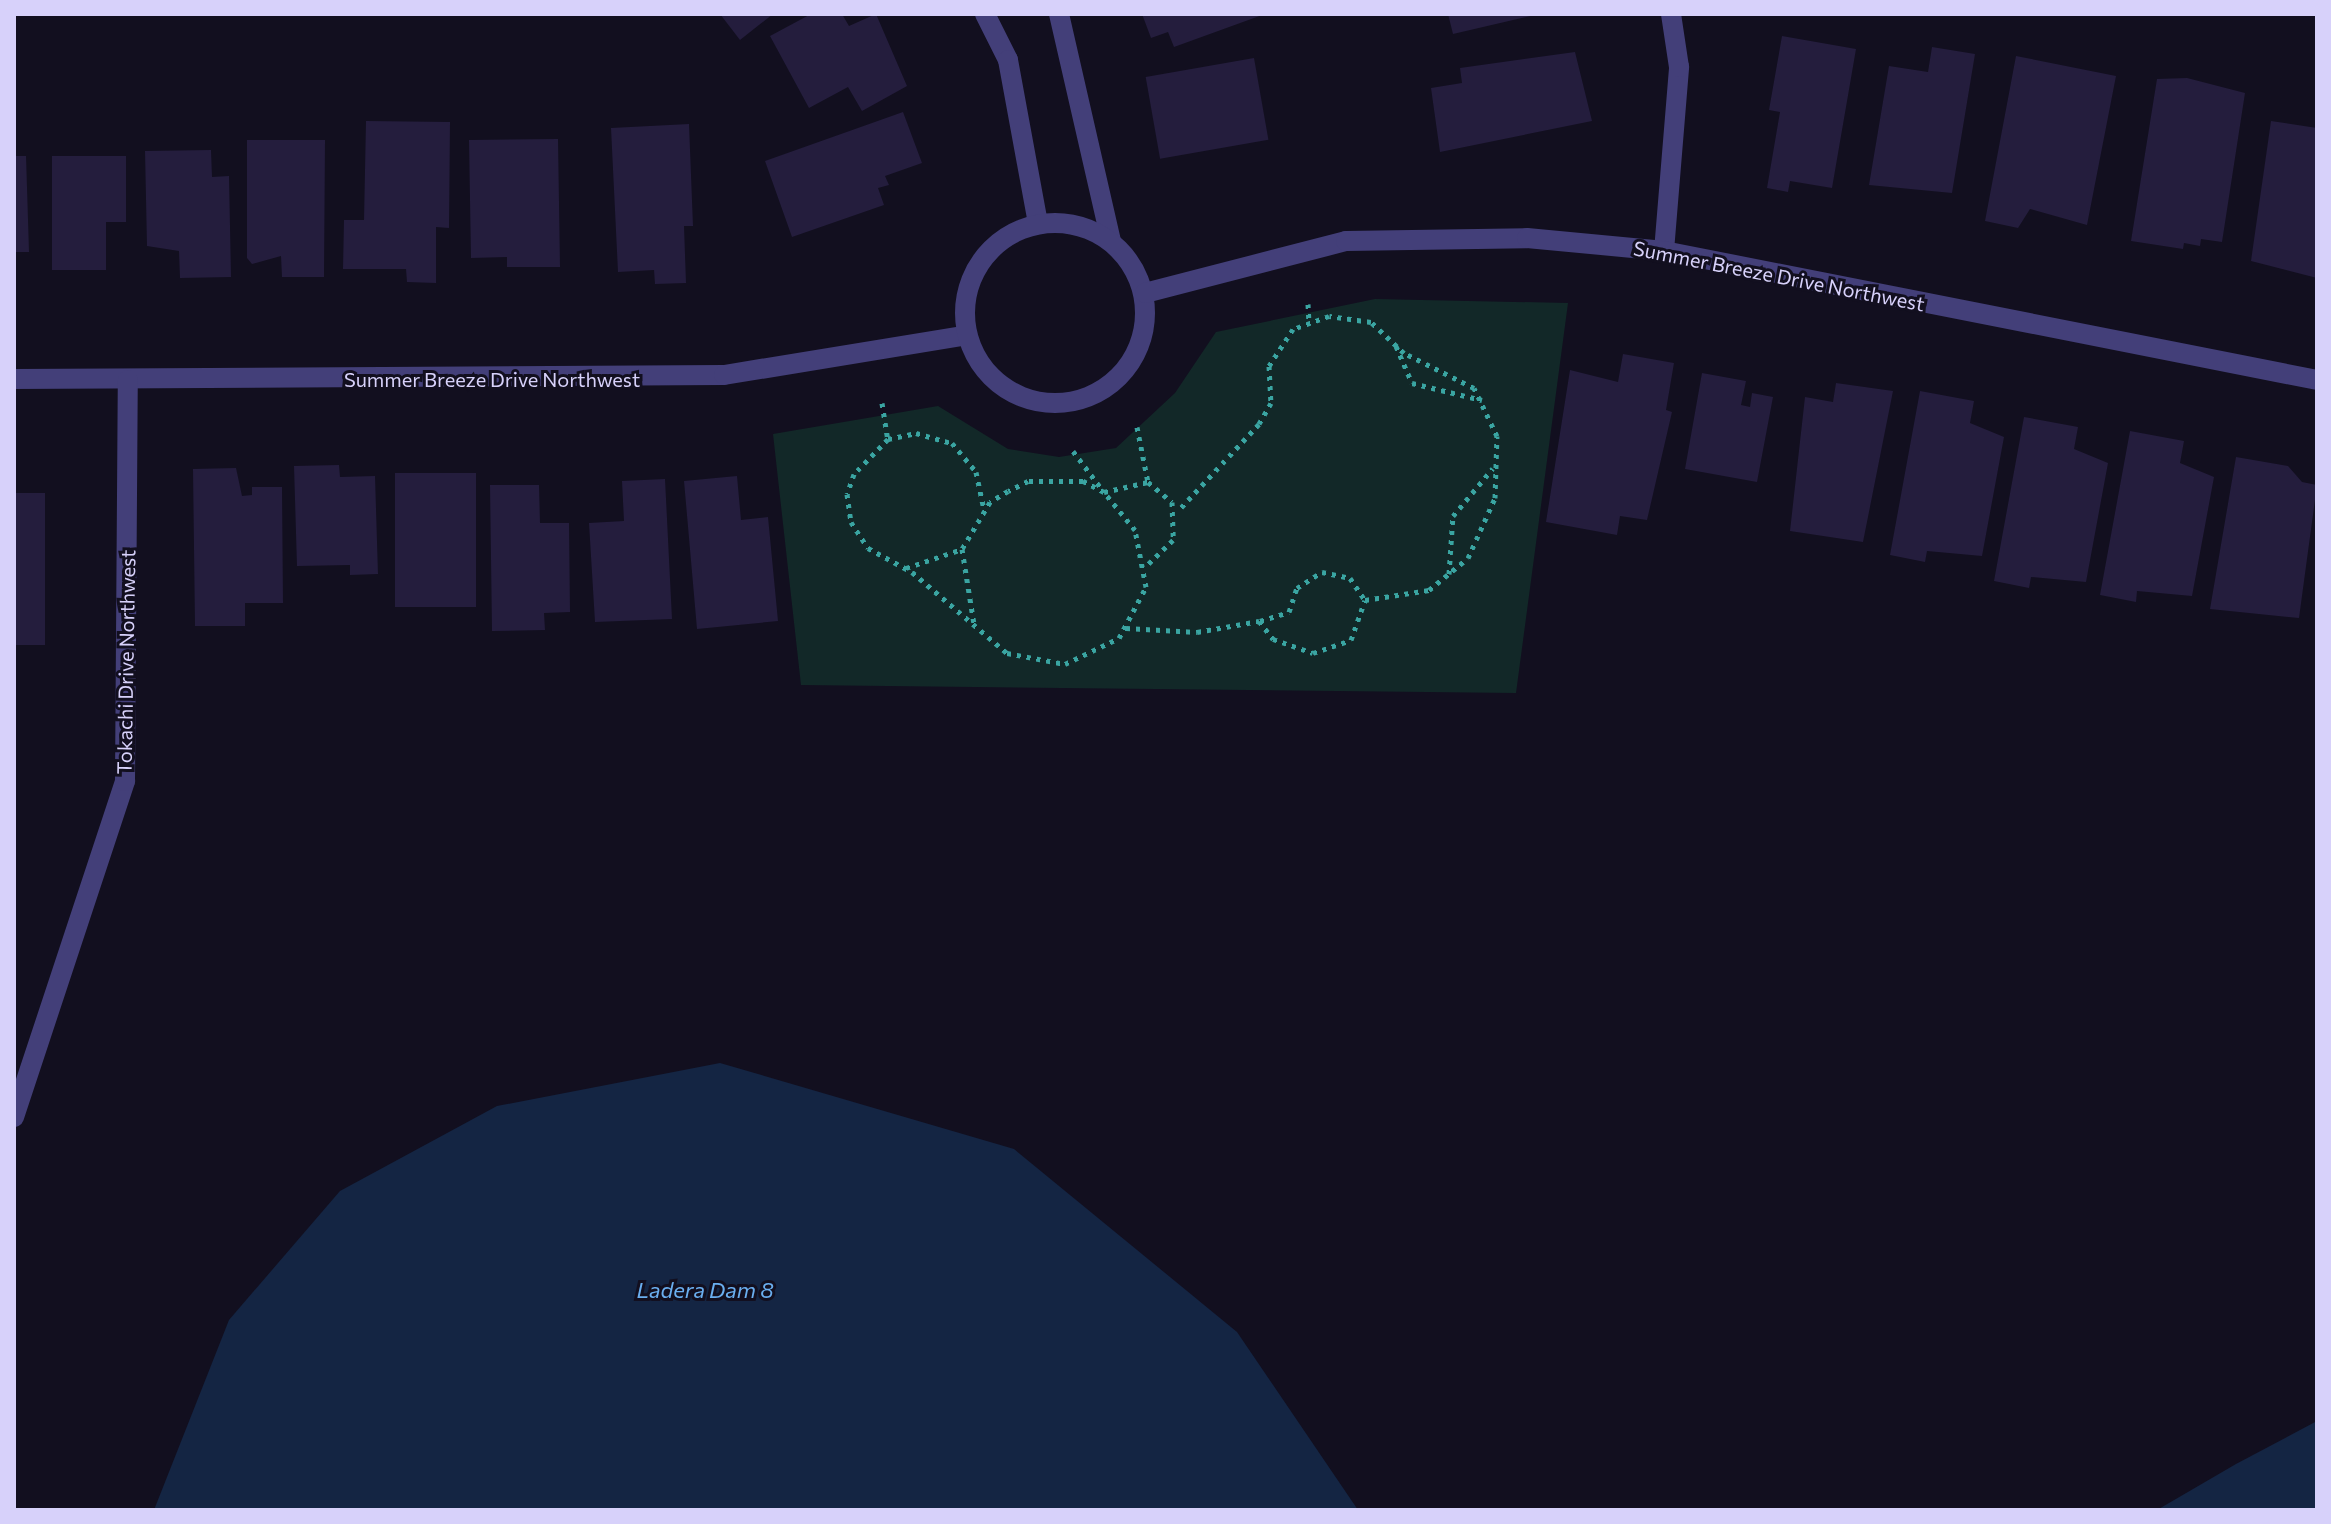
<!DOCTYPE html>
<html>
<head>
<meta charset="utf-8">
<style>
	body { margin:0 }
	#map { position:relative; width:2331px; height:1524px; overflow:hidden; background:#120f1f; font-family:Commissioner,sans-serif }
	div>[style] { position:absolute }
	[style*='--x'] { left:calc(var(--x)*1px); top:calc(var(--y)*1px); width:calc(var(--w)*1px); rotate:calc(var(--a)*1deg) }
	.green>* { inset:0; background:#122828 }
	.water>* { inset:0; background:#142543 }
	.building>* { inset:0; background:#241d3d; transform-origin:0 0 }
	.path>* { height:5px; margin-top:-2.5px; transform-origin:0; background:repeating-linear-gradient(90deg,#3aa5a2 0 4px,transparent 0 10px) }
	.minor>* { height:20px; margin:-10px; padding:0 10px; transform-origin:10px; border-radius:10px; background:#433f79 }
	.tertiary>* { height:20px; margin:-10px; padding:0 10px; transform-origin:10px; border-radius:10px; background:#433f79 }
	.tertiary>.ring { margin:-10px; padding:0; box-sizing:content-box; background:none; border:20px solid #433f79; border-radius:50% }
	span { translate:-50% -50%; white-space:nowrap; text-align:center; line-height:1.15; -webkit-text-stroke:6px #120f1f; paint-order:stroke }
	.street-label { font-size:20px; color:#d7d1fa }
	.water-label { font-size:22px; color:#6aaeef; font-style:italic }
	.frame { position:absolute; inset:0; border:16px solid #d7d1fa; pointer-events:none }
</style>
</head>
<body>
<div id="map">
	<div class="green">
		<div style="clip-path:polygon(1375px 299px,1568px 303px,1516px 693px,801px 685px,773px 434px,938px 406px,1008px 449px,1059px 457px,1116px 448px,1175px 393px,1216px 332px)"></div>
	</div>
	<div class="water">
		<div style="clip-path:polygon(720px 1063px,1014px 1149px,1237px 1332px,1358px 1510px,154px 1510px,229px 1320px,340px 1191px,497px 1106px)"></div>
		<div style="clip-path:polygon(2317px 1421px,2317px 1510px,2157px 1510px,2236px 1464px)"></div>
	</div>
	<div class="building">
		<div style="clip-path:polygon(720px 14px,773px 14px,740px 40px)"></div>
		<div style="clip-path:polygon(811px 14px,842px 14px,849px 26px,876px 14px,907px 86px,862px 111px,848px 87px,809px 108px,770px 36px)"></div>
		<div style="clip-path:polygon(1142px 14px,1265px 14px,1174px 47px,1168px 32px,1151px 38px)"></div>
		<div style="clip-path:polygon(1448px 14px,1535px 14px,1535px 15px,1453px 34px)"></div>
		<div style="clip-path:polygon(1782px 36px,1856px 49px,1832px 188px,1790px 181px,1788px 192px,1767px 188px,1780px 112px,1769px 110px)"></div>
		<div style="clip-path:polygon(1932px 47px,1975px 54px,1952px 193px,1869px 185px,1889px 66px,1928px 72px)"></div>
		<div style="clip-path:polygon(1575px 52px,1592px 121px,1440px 152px,1431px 88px,1462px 83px,1460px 68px)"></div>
		<div style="clip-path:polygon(2016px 56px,2116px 76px,2087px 225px,2030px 209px,2018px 228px,1985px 221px)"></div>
		<div style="left:1254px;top:58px;width:83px;height:110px;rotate:80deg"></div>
		<div style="clip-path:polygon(2187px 78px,2245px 93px,2222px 242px,2201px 239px,2200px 246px,2184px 243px,2183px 249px,2131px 241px,2157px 79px)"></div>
		<div style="clip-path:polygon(903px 112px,922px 163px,885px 176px,889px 185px,878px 188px,884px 205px,792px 237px,765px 161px)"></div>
		<div style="clip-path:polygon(366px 121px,450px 122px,449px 228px,436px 227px,436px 283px,407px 282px,406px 269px,343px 269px,344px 220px,364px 220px)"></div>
		<div style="clip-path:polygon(2271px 121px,2317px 128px,2317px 278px,2251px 261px)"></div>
		<div style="clip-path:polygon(689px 124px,693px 226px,684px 226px,686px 283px,655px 284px,654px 270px,618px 272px,611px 128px)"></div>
		<div style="clip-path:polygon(558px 139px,560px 267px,507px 267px,507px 257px,471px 258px,469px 140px)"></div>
		<div style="clip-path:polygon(247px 140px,325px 140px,324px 277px,282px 277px,281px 256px,252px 264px,247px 258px)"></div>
		<div style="clip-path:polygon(211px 150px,212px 177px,229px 176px,231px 277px,180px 278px,179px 251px,147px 246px,145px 151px)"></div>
		<div style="clip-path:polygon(14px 156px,26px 156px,29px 252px,14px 252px)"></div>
		<div style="clip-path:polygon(52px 156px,126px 156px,126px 222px,106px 222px,106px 270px,52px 270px)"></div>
		<div style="clip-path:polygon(1623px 354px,1674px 363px,1666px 410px,1672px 412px,1647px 520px,1620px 516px,1617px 535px,1546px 522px,1570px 370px,1618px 382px)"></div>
		<div style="clip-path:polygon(1702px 373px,1746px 381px,1741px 405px,1750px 407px,1752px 393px,1773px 397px,1757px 482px,1685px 469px)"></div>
		<div style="clip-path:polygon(1836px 383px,1893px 391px,1863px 542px,1790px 531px,1805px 397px,1833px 402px)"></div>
		<div style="clip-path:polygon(1920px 391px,1974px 401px,1970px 423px,2004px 437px,1982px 556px,1927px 551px,1925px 562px,1890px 555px)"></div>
		<div style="clip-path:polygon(2024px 417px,2078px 427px,2074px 449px,2108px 463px,2086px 582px,2031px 577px,2029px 588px,1994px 581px)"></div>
		<div style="clip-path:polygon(2130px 431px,2184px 441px,2180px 463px,2214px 477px,2192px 596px,2137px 591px,2136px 602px,2100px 595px)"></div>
		<div style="clip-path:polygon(2236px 457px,2288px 466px,2302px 482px,2317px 485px,2299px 618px,2210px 609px)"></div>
		<div style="clip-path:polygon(339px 465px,340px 477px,375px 476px,378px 574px,350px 575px,350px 565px,297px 566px,294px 466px)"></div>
		<div style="clip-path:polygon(236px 468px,242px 496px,252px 495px,252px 487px,282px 487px,283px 603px,245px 603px,245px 626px,195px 626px,193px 469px)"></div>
		<div style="left:395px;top:473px;width:81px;height:134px"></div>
		<div style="clip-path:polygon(737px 476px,741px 520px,768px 517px,778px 621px,697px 629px,684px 481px)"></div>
		<div style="clip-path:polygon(665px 479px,672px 619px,595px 622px,589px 523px,624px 521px,622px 481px)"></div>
		<div style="clip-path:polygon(490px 485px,539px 485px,540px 523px,569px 523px,570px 612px,544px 613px,545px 630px,492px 631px)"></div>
		<div style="left:14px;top:493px;width:31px;height:152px"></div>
	</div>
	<div class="path">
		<div style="--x:1308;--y:304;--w:19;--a:87"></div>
		<div style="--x:1396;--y:346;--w:40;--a:66.6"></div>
		<div style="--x:1412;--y:383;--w:72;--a:13.7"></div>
		<div style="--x:882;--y:403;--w:36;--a:81"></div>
		<div style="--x:888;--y:439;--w:49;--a:134.2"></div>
		<div style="--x:854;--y:474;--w:21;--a:109"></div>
		<div style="--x:847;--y:494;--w:28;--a:82"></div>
		<div style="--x:851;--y:522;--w:31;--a:57"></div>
		<div style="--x:868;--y:548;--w:50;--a:28.6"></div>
		<div style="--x:912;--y:572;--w:125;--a:40.5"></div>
		<div style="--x:1007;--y:653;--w:59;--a:10.7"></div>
		<div style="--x:1065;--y:664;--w:60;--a:-25.7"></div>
		<div style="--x:1119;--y:638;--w:58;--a:-62.1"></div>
		<div style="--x:1146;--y:587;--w:58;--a:-100.9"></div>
		<div style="--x:1135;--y:530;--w:49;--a:-129.2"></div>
		<div style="--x:1104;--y:492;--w:24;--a:-152"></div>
		<div style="--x:1083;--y:481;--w:55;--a:180"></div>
		<div style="--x:1028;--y:481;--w:22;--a:153"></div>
		<div style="--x:1008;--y:491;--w:21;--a:149"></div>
		<div style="--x:990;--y:502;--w:55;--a:120.8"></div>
		<div style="--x:962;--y:549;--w:76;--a:80.9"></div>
		<div style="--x:1137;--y:427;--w:56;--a:78.7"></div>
		<div style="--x:888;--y:439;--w:29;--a:-12"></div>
		<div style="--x:916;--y:433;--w:37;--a:16"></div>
		<div style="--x:952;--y:443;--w:38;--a:50"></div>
		<div style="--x:976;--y:472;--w:39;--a:78"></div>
		<div style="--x:1073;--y:451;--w:51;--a:52.9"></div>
		<div style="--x:1104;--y:492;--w:45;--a:-12.8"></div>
		<div style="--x:1148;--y:482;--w:31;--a:40"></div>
		<div style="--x:1172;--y:502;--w:38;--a:88"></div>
		<div style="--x:1173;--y:540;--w:36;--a:136"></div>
		<div style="--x:906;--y:568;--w:59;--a:-18.7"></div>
		<div style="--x:1449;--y:574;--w:58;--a:-86.1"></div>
		<div style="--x:1453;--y:516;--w:62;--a:-50.2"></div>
		<div style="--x:1260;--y:621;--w:30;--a:-17"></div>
		<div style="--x:1289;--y:612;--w:25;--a:-72"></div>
		<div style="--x:1297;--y:588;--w:30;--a:-33"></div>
		<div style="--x:1322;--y:572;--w:29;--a:12"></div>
		<div style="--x:1350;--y:578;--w:27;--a:56"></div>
		<div style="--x:1126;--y:628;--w:71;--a:3.2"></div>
		<div style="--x:1197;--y:632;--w:63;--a:-10.1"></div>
		<div style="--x:1259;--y:621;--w:23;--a:52"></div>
		<div style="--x:1273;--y:639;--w:42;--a:19.3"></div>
		<div style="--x:1313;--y:653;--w:40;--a:-18.9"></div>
		<div style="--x:1351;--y:640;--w:42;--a:-70.7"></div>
		<div style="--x:1365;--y:600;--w:65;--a:-8.9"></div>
		<div style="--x:1429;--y:590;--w:50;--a:-39.4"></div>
		<div style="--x:1468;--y:558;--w:66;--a:-65.8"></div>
		<div style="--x:1495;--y:498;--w:62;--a:-88.2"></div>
		<div style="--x:1497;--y:436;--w:53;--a:-115.6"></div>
		<div style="--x:1474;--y:388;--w:78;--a:-153.4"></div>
		<div style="--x:1404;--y:353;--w:45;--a:-136.8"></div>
		<div style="--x:1371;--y:322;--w:42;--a:-171.9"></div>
		<div style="--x:1329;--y:316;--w:38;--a:160"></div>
		<div style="--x:1293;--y:329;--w:44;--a:123"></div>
		<div style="--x:1269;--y:366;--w:37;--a:87"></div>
		<div style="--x:1271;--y:403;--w:24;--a:120"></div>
		<div style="--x:1259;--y:424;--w:120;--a:133"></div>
	</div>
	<div class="minor">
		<div style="--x:1664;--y:251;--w:185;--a:-85.3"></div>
		<div style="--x:1679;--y:67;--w:54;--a:-98.6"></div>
		<div style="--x:14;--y:379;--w:710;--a:-0.32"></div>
		<div style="--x:724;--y:375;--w:246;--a:-9.3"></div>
		<div style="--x:14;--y:1117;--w:354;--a:-71.7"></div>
		<div style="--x:125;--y:781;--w:401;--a:-89.6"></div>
	</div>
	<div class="tertiary">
		<div style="--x:985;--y:14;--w:51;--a:63.4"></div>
		<div style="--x:1008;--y:60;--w:166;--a:79.6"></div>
		<div style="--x:1059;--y:14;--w:233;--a:77.1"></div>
		<div class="ring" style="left:965px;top:223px;width:160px;height:160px"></div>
		<div style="--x:1145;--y:293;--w:208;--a:-14.5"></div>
		<div style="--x:1346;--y:241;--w:181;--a:-0.9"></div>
		<div style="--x:1527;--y:238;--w:138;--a:5.4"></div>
		<div style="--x:1664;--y:251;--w:666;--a:11.17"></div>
	</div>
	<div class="street-label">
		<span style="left:1779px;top:276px;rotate:11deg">Summer Breeze Drive Northwest</span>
		<span style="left:492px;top:379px">Summer Breeze Drive Northwest</span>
		<span style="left:126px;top:662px;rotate:-89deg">Tokachi Drive Northwest</span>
	</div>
	<div class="water-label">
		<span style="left:705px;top:1290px">Ladera Dam 8</span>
	</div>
	<div class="frame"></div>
</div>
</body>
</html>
